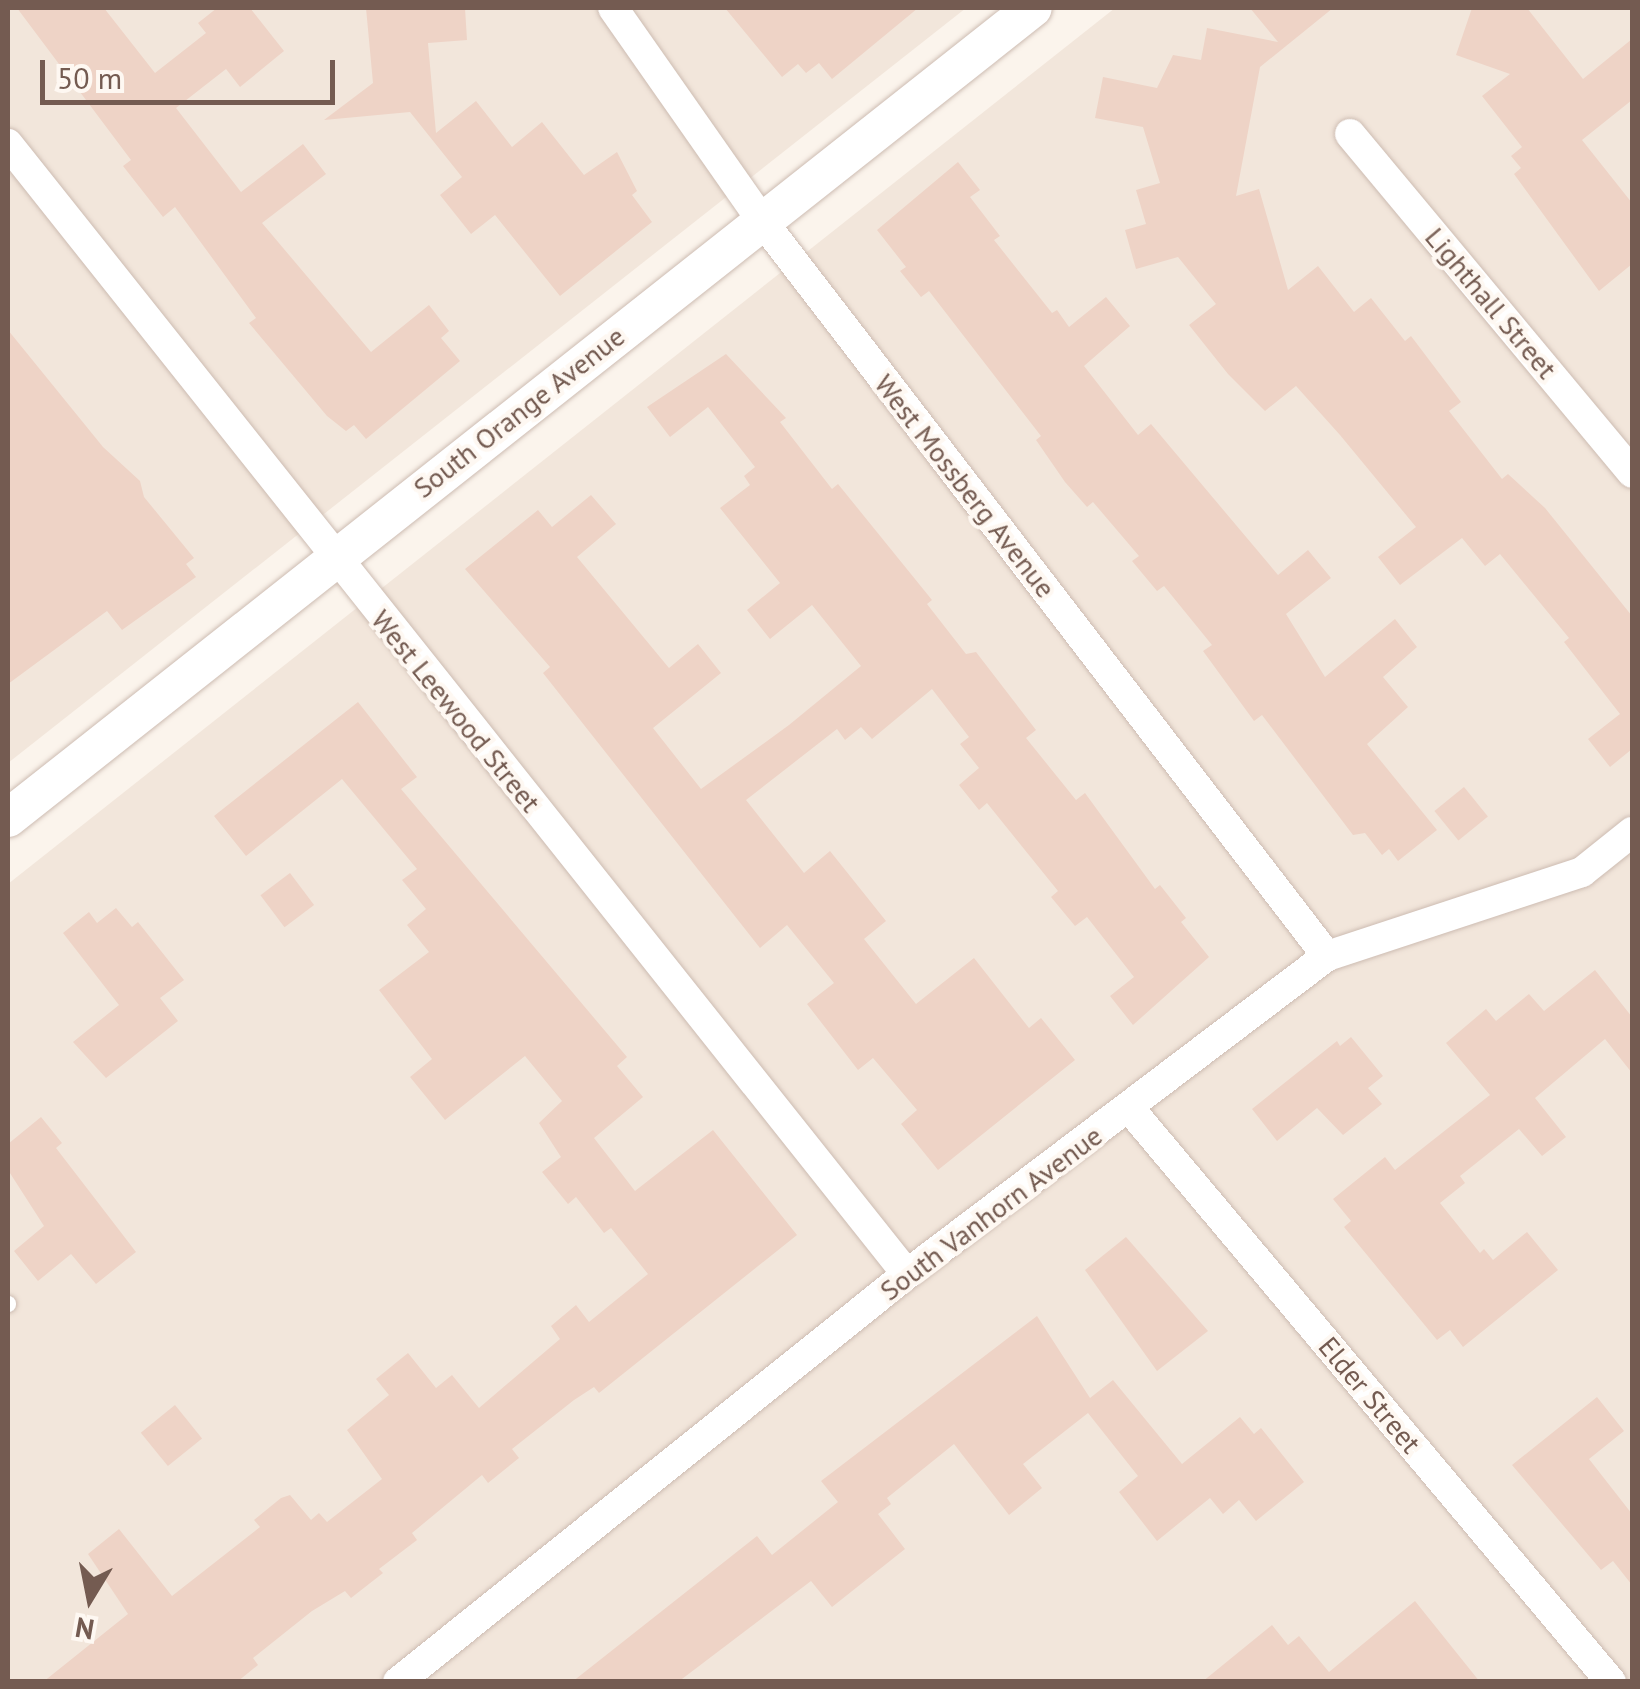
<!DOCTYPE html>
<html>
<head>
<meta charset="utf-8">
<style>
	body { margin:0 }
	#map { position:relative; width:1640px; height:1689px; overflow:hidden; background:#fbf4ec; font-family:"PT Sans",sans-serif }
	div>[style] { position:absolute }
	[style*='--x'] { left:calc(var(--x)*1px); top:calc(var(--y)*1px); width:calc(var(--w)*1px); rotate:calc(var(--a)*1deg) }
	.residential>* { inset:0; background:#f2e6db }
	.building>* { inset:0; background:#eed3c6; transform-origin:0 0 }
	.roads { filter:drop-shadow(0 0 2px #cdbcb2) drop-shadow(0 0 2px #cdbcb2) }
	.service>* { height:15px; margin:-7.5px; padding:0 7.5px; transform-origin:7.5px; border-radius:7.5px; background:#fff }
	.minor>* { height:30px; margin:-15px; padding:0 15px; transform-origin:15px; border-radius:15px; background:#fff }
	.tertiary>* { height:38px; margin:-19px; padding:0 19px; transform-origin:19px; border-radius:19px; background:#fff }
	span { translate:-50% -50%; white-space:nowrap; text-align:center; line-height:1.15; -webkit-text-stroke:8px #fef8f2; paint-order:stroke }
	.street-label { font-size:28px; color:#745b51 }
	.frame { position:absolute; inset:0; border:10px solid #745b51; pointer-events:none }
	.north { position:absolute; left:40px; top:1549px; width:100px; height:100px; -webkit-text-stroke:8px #fef8f2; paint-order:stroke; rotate:190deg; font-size:28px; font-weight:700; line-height:40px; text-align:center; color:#745b51 }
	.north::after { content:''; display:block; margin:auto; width:35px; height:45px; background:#745b51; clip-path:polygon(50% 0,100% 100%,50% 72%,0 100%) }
	.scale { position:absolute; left:40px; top:60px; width:295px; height:45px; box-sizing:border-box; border:5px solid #745b51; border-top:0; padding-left:12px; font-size:30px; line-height:35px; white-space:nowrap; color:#745b51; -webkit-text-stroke:8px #fef8f2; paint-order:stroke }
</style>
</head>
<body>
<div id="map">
	<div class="residential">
		<div style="clip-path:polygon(8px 8px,966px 8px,8px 763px)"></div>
		<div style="clip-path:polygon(1115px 8px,1632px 8px,1632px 1681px,8px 1681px,8px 884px)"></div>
	</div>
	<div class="building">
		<div style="clip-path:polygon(17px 8px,104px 8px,155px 73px,206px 33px,198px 23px,217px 8px,250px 8px,284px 51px,240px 87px,226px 69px,176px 108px,241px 192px,303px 144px,326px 174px,262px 223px,371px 352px,429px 305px,449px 331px,441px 338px,460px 361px,366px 439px,354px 425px,346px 431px,327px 416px,249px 323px,256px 318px,175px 207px,163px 217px,123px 166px,131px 160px)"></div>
		<div style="clip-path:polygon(366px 8px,465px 8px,467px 40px,428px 43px,436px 133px,476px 101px,512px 147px,542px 122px,584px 175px,617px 152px,637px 191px,632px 195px,652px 222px,560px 296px,495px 215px,471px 234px,440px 195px,462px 177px,410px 112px,324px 120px,373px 83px)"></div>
		<div style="clip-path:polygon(725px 8px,918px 8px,832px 79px,819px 63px,806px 73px,798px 64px,782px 77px)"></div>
		<div style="clip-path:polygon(1250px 8px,1333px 8px,1260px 67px,1236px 196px,1259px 189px,1288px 290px,1318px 266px,1354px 312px,1371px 298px,1405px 341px,1411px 336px,1461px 402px,1449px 411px,1502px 479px,1508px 474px,1545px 508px,1632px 616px,1632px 749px,1610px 767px,1588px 739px,1620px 714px,1564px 642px,1569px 638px,1500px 554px,1485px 566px,1462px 538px,1400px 585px,1378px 557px,1416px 527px,1340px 435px,1296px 386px,1265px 411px,1228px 374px,1189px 325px,1216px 304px,1178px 257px,1136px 269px,1125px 230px,1146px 224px,1136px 190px,1160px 183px,1143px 127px,1095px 118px,1103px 77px,1157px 88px,1173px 55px,1201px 60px,1207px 28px,1278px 42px)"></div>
		<div style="clip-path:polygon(1472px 8px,1527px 8px,1583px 79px,1632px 39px,1632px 100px,1582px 140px,1632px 203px,1632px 264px,1599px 291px,1514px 174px,1521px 168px,1511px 156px,1522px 147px,1482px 96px,1510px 74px,1456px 55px)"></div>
		<div style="clip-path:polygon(958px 162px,980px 190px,970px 197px,1000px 236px,994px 240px,1052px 313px,1057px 310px,1069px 327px,1106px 297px,1130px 326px,1084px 366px,1138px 435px,1151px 424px,1278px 575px,1308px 550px,1331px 578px,1286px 614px,1325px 677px,1395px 619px,1417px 647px,1383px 677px,1408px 707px,1367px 744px,1437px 830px,1398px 861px,1389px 849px,1382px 855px,1365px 833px,1353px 835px,1262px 715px,1254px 721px,1203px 651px,1212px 645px,1164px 586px,1157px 591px,1132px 561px,1139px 556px,1093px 502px,1087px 507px,1065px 482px,1036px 440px,1041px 436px,929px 291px,921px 297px,900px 271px,906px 267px,877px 230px)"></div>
		<div style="clip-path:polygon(8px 330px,103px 447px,140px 481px,144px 497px,194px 558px,186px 564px,196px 577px,122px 630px,107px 611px,8px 684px)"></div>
		<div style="clip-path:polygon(726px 354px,786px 418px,780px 422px,832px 489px,838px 484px,932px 600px,927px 604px,966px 654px,976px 652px,1036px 730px,1026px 738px,1076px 800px,1085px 793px,1155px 889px,1160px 885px,1186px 918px,1181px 922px,1209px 957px,1133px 1025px,1110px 996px,1134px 977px,1087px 917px,1075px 926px,1051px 897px,1058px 891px,987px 803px,979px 810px,959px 785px,979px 768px,960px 744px,969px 737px,932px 689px,872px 739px,861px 727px,845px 740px,837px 729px,746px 800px,804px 873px,830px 851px,886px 921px,864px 939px,916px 1004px,974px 958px,1029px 1028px,1041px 1018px,1075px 1060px,938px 1170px,901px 1124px,917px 1110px,873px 1058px,858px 1070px,807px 1004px,834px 983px,787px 925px,760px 948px,543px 673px,550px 667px,465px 569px,538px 510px,552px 527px,591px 495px,616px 524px,577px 557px,669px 668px,698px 644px,721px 673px,653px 728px,701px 789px,789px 725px,861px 666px,812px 605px,770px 639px,747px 610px,780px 583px,720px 508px,750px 485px,744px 476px,755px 467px,708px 407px,670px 437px,647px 407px)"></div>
		<div style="clip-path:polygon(358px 702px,417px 777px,401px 789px,627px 1057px,617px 1066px,643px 1097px,594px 1138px,635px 1191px,713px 1130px,797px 1235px,599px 1393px,594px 1387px,574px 1400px,512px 1449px,519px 1458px,488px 1483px,482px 1475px,412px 1533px,417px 1540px,379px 1569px,383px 1573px,351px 1598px,345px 1591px,312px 1611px,253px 1658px,258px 1665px,237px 1682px,43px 1682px,128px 1614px,88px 1554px,119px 1529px,172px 1596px,260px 1527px,254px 1520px,281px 1498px,290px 1495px,311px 1520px,319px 1513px,327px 1522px,382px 1479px,347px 1430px,389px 1395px,376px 1379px,408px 1353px,436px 1388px,452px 1375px,479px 1408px,560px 1339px,551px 1326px,576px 1305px,589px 1322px,648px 1274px,611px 1228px,604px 1233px,576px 1197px,568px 1204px,542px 1172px,561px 1157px,539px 1123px,562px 1101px,525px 1056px,445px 1120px,410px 1077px,432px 1059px,379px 990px,429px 952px,407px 925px,426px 909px,402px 880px,417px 869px,342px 779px,246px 856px,214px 816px)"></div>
		<div style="left:1464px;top:787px;width:38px;height:38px;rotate:51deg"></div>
		<div style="left:290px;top:873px;width:40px;height:37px;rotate:53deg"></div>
		<div style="clip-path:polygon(116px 908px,132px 927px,138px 922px,184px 980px,160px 998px,178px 1021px,106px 1078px,73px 1042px,119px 1005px,63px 933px,89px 912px,97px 923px)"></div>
		<div style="clip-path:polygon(1595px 970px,1632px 1017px,1632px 1073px,1605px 1039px,1535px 1098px,1566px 1137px,1542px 1156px,1519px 1129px,1460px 1176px,1465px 1183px,1440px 1203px,1480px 1253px,1484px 1249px,1493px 1260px,1527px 1232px,1558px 1270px,1463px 1347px,1450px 1330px,1437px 1340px,1344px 1227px,1351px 1221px,1333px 1199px,1385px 1157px,1395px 1170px,1490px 1095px,1446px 1043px,1486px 1009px,1496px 1021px,1529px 994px,1544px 1011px)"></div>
		<div style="clip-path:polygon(1351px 1037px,1383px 1076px,1368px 1088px,1382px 1104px,1343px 1135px,1317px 1108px,1277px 1141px,1252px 1109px,1337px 1041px,1340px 1046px)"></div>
		<div style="clip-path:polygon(41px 1117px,62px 1143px,56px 1148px,136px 1252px,96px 1284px,71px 1254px,38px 1281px,14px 1251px,44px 1226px,8px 1170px,8px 1144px)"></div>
		<div style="clip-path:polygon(1126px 1237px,1208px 1331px,1157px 1371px,1085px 1270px)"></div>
		<div style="clip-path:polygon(1037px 1316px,1090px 1398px,1113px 1380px,1182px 1464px,1240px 1417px,1254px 1434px,1261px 1428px,1304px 1482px,1256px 1521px,1239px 1500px,1223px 1514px,1210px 1498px,1157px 1541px,1119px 1492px,1138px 1476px,1088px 1413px,1023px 1464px,1042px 1488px,1009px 1515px,954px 1444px,887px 1498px,891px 1504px,878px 1514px,905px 1549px,832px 1607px,811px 1581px,678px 1682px,572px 1682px,757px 1536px,772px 1555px,838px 1502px,821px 1481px)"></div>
		<div style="clip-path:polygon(1597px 1397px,1624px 1431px,1589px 1459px,1632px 1514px,1632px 1585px,1613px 1561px,1601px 1570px,1512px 1465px)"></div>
		<div style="left:175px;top:1405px;width:43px;height:44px;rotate:51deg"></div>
		<div style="clip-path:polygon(1415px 1601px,1480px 1682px,1202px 1682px,1272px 1625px,1288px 1645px,1299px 1636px,1329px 1672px)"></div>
	</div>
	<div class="roads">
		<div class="service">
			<div style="--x:8;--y:1303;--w:1;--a:90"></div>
		</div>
		<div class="minor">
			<div style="--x:613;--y:8;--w:261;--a:55"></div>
			<div style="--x:763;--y:222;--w:926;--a:52.46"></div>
			<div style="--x:1350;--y:134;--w:441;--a:50.2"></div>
			<div style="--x:8;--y:144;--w:1444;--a:51.5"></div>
			<div style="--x:1130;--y:1109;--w:748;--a:49.99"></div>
			<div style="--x:398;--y:1682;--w:652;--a:-38.71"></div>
			<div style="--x:907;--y:1274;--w:527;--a:-37.13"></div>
			<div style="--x:1327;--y:956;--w:268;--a:-18.2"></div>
			<div style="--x:1582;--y:872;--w:64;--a:-38.7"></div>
		</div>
		<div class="tertiary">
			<div style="--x:8;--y:818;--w:1306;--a:-38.32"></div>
		</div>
	</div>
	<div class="street-label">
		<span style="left:1491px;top:303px;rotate:50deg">Lighthall Street</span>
		<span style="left:519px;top:412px;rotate:-38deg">South Orange Avenue</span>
		<span style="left:965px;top:486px;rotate:52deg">West Mossberg Avenue</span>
		<span style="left:456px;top:711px;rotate:51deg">West Leewood Street</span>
		<span style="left:991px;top:1213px;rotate:-37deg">South Vanhorn Avenue</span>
		<span style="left:1370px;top:1395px;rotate:50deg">Elder Street</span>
	</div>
	<div class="frame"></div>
	<div class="north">N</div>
	<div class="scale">50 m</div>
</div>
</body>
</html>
